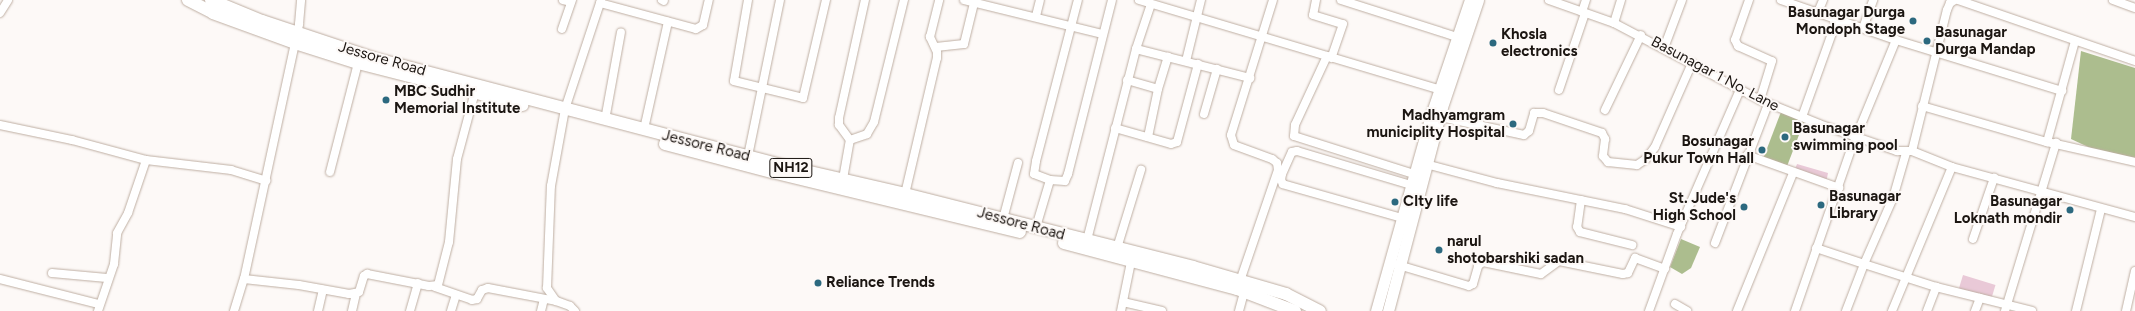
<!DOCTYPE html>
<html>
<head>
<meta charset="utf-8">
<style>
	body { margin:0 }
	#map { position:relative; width:2135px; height:311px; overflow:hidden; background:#fdf9f7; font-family:Figtree,sans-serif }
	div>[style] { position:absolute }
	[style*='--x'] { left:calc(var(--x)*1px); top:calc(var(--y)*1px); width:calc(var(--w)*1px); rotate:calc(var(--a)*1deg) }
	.green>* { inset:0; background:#e9c9d7; transform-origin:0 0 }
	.water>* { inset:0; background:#acbd8e; transform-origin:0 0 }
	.roads { filter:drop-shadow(0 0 1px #beaea2) drop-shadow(0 0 1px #beaea2) }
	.minor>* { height:8px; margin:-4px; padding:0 4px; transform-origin:4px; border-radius:4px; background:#fff }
	.major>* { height:11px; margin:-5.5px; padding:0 5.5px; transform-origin:5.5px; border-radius:5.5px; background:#fff }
	.highway>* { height:12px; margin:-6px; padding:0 6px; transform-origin:6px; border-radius:6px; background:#fff }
	.dots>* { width:11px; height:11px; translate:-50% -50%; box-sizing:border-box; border:2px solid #fdf9f7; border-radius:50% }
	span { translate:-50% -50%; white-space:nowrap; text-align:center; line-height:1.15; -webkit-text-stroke:4px #fdf9f7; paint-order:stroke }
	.shield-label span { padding:1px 3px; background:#fdf9f7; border:1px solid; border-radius:3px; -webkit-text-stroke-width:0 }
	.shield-label { font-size:14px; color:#1c1612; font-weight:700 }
	.poi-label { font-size:15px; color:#1c1612; font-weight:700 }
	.right { translate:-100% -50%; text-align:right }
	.left { translate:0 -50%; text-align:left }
	.street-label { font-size:15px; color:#1c1612 }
</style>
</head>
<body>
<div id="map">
	<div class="green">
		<div style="clip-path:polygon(1797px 164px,1828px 173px,1826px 183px,1795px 169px)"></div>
		<div style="left:1963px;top:275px;width:34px;height:14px;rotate:17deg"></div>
	</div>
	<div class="water">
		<div style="clip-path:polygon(2081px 51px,2135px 68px,2135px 158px,2099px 152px,2071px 139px)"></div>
		<div style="left:1781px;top:112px;width:25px;height:50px;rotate:21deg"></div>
		<div style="clip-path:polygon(1681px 239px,1700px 247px,1691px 268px,1682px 274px,1670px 267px)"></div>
	</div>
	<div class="roads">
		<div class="minor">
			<div style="--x:563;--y:0;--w:8;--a:14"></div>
			<div style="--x:662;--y:0;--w:2;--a:27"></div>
			<div style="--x:748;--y:0;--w:82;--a:99.8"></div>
			<div style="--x:734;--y:81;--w:71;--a:13.8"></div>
			<div style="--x:803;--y:98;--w:101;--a:-76.8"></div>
			<div style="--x:964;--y:0;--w:142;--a:13.8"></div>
			<div style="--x:1139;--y:0;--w:314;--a:16.6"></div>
			<div style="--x:1316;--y:0;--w:15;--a:101"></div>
			<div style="--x:1313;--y:15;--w:31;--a:17"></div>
			<div style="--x:1343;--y:24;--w:36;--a:109"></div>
			<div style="--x:1341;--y:0;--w:122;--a:17.7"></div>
			<div style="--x:1549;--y:0;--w:69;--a:19.5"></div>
			<div style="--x:1614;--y:23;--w:165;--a:27.8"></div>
			<div style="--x:1760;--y:100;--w:64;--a:22.1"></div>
			<div style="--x:1819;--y:124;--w:83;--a:19.1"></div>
			<div style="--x:1897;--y:151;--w:15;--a:0"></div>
			<div style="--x:1912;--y:151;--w:43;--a:21.8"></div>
			<div style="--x:1952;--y:167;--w:190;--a:15.3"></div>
			<div style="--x:1749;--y:0;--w:42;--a:109.3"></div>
			<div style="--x:1735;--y:40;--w:7;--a:63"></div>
			<div style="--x:1738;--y:46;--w:37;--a:24"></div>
			<div style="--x:1772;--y:61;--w:41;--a:107.1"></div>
			<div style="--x:1781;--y:0;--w:122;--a:19.2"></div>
			<div style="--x:1896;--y:40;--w:174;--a:17.1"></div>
			<div style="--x:1958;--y:0;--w:187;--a:19"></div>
			<div style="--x:2113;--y:0;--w:23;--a:20"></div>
			<div style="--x:600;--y:3;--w:99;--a:15.2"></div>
			<div style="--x:696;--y:29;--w:8;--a:-30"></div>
			<div style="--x:703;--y:25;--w:26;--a:-77"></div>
			<div style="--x:1582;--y:12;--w:13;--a:-72"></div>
			<div style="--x:1818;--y:12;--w:13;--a:-67"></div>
			<div style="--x:0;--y:13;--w:15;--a:-58"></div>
			<div style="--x:1036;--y:16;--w:16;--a:-76"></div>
			<div style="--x:1614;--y:23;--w:24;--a:-73"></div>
			<div style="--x:1863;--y:28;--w:30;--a:-70"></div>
			<div style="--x:562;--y:29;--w:31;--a:-71"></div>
			<div style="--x:936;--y:47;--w:28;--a:-6"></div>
			<div style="--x:964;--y:44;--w:42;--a:-76.3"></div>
			<div style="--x:1664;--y:48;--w:51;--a:-69.4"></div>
			<div style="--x:1136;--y:49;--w:118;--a:14.3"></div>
			<div style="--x:1327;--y:56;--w:76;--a:114.9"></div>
			<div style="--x:1295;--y:125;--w:11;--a:95"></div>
			<div style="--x:1294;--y:136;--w:126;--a:17.6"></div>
			<div style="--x:1186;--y:61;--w:63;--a:-76.2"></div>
			<div style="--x:1127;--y:80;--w:32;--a:16"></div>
			<div style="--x:1158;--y:89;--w:34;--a:-73"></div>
			<div style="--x:1559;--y:90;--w:81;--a:-71.3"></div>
			<div style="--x:1922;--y:106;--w:130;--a:16.1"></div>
			<div style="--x:2047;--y:142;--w:90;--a:12.8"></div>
			<div style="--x:1605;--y:110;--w:83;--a:-64.4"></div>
			<div style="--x:1204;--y:114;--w:47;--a:-73.9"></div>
			<div style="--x:1436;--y:116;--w:90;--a:12.2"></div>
			<div style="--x:1524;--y:135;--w:6;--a:-39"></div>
			<div style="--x:1529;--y:131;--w:19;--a:-74"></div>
			<div style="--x:1534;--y:113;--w:9;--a:0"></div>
			<div style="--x:1543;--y:113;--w:62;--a:18.7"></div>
			<div style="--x:1602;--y:133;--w:7;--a:63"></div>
			<div style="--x:1605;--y:139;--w:17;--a:97"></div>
			<div style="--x:1603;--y:156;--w:8;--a:50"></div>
			<div style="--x:1608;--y:162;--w:29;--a:6"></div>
			<div style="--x:1637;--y:165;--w:11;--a:-34"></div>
			<div style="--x:1646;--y:159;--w:15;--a:-53"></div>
			<div style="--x:1655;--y:147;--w:92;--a:-66.2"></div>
			<div style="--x:1802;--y:117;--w:104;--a:-70.3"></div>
			<div style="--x:605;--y:120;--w:89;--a:-79.7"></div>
			<div style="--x:0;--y:125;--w:74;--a:11.8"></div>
			<div style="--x:72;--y:140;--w:77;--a:15.1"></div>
			<div style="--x:146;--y:160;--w:86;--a:6.7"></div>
			<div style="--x:231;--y:170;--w:37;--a:17"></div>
			<div style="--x:1115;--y:128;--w:58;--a:15.9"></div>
			<div style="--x:1171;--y:144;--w:6;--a:-18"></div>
			<div style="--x:1177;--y:142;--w:81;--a:-74.9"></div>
			<div style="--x:644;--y:129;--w:110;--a:-77.4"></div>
			<div style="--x:1148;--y:137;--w:49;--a:-78.2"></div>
			<div style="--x:850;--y:140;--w:18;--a:-19"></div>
			<div style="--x:867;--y:134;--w:14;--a:-60"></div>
			<div style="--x:874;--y:122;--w:126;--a:-76.2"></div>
			<div style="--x:2047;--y:142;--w:105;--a:-74.5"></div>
			<div style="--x:1912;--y:151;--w:145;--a:-76.1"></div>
			<div style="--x:1947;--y:10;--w:8;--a:-67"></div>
			<div style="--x:1950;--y:3;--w:6;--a:-31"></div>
			<div style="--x:1747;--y:155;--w:98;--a:19.7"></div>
			<div style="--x:748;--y:156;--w:159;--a:-78.4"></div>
			<div style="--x:1422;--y:163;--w:78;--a:14.9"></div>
			<div style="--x:1497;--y:183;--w:131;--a:11.5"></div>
			<div style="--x:1625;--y:209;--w:59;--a:17.8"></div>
			<div style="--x:330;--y:172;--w:113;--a:-75.6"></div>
			<div style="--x:843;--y:179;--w:40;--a:-80"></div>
			<div style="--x:850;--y:140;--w:19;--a:-126"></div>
			<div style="--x:839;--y:125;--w:7;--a:-90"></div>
			<div style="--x:839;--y:118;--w:121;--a:-77.6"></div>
			<div style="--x:1050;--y:180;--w:17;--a:-159"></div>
			<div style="--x:1034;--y:174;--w:13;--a:-81"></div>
			<div style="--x:1036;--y:161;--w:166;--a:-75.4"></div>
			<div style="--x:905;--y:194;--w:140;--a:-76.8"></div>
			<div style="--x:937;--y:58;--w:6;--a:-90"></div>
			<div style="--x:937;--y:52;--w:17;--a:-115"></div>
			<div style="--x:930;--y:37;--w:38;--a:-76"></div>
			<div style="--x:1581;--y:200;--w:27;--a:98"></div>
			<div style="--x:1577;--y:227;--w:6;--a:59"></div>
			<div style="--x:1580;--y:232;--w:54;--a:14"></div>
			<div style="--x:1402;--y:218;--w:124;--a:-164.1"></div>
			<div style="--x:1283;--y:184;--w:4;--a:-117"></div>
			<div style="--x:1281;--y:180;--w:6;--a:-81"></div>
			<div style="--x:1282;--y:174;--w:24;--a:-66"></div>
			<div style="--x:1292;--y:152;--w:5;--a:-11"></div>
			<div style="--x:1297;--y:151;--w:119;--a:16.6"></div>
			<div style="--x:1003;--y:219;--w:58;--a:-75"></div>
			<div style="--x:1036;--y:227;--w:49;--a:-73.4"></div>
			<div style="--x:1050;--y:180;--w:15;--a:4"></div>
			<div style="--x:1065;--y:181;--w:8;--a:-67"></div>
			<div style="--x:1068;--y:174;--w:179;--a:-75.8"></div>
			<div style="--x:1973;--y:239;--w:65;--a:-71"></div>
			<div style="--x:1087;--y:240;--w:197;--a:-75.6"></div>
			<div style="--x:1136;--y:49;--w:47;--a:-71.6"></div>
			<div style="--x:1715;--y:243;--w:149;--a:-69.1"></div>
			<div style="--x:1117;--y:248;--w:82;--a:-72.9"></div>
			<div style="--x:1816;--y:248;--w:51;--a:18.4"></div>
			<div style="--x:1864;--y:264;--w:72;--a:-66.3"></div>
			<div style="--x:1893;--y:198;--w:47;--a:-73.9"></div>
			<div style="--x:1395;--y:264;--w:77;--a:16.6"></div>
			<div style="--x:1469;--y:286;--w:4;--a:-27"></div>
			<div style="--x:1473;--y:284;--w:19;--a:-74"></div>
			<div style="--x:1478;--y:266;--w:6;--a:-39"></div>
			<div style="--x:1483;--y:262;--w:59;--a:11.7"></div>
			<div style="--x:1541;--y:274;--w:22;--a:-36"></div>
			<div style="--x:1559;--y:261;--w:65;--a:11.5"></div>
			<div style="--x:1623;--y:274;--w:5;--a:-11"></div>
			<div style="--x:1628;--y:273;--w:17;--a:-65"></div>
			<div style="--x:1635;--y:258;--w:32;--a:20"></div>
			<div style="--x:52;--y:273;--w:55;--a:5.2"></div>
			<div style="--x:0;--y:279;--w:102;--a:14.2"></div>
			<div style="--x:244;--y:279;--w:261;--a:-77.8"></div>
			<div style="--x:299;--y:24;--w:24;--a:-85"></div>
			<div style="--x:1240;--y:281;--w:117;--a:-71.1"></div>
			<div style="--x:1278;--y:170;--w:7;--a:-98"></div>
			<div style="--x:1277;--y:163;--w:6;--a:-141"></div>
			<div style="--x:1272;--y:159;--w:40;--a:-159.8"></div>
			<div style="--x:1234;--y:145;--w:10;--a:-107"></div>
			<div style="--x:1231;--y:135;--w:141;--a:-72.7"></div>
			<div style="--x:435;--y:287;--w:39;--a:19"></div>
			<div style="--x:472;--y:300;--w:5;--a:-11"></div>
			<div style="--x:477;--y:299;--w:10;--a:-61"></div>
			<div style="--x:482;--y:290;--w:6;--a:-18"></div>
			<div style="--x:488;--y:288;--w:69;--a:10.8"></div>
			<div style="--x:1123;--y:302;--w:40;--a:13"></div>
			<div style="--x:1675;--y:304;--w:14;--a:30"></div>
			<div style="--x:98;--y:311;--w:50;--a:-71.2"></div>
			<div style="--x:114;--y:264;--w:31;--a:-84"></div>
			<div style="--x:117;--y:233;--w:23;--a:-61"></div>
			<div style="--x:128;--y:213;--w:56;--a:-71.2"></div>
			<div style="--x:234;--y:311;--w:34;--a:-73"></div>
			<div style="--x:244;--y:279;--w:55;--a:6.2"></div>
			<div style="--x:299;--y:285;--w:51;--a:10.2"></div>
			<div style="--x:349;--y:294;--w:10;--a:-11"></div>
			<div style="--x:359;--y:292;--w:17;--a:-73"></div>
			<div style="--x:364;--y:276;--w:4;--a:-34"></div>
			<div style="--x:367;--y:274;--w:63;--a:11"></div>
			<div style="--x:429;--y:286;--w:9;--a:-6"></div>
			<div style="--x:438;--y:285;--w:44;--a:-75.7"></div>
			<div style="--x:449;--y:242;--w:83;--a:-84.5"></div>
			<div style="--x:457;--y:159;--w:69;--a:-75"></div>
			<div style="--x:318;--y:311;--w:22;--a:-77"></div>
			<div style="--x:352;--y:311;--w:17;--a:-77"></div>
			<div style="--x:410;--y:311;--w:29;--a:-74"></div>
			<div style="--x:451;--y:311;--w:17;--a:-73"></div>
			<div style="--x:541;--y:311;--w:12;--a:-76"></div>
			<div style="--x:575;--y:311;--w:7;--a:-135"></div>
			<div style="--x:570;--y:306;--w:15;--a:-160"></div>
			<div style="--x:556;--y:301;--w:16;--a:-125"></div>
			<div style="--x:547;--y:288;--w:102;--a:-87.8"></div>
			<div style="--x:551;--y:186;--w:78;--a:-79.7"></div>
			<div style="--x:565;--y:109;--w:115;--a:-71.7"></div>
			<div style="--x:1121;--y:311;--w:50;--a:-78.5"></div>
			<div style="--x:1239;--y:311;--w:20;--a:-75"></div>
			<div style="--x:1649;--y:311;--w:82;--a:-70"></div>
			<div style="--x:1677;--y:234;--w:157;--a:-66.4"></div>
			<div style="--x:1737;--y:311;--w:149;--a:-67.9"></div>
			<div style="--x:1795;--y:311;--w:171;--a:-70.9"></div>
			<div style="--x:1851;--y:149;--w:118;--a:-67.6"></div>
			<div style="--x:1846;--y:311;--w:50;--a:-69"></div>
			<div style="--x:1864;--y:264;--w:76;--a:17.7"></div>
			<div style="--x:1936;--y:287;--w:99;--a:14"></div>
			<div style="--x:1892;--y:311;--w:156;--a:-67.4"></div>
			<div style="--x:1927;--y:311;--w:26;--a:-69"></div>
			<div style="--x:1975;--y:311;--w:14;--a:-69"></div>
			<div style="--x:2005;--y:311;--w:176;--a:-73.1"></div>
			<div style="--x:2076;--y:311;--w:105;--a:-76.2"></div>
			<div style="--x:2126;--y:311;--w:41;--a:-77.3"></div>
		</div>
		<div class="major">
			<div style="--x:1376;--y:311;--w:204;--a:-74.3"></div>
			<div style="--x:1431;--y:115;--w:121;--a:-71.3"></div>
			<div style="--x:1388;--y:311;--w:211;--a:-75.2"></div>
			<div style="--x:1442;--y:107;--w:113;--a:-71.4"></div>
		</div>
		<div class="highway">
			<div style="--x:188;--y:0;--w:28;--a:27"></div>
			<div style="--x:213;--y:13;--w:87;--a:20.1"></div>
			<div style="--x:295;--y:43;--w:66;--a:17.6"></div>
			<div style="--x:358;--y:63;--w:105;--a:14.3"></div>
			<div style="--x:211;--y:0;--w:55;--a:22.4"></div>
			<div style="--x:262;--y:21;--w:117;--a:18.4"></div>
			<div style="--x:373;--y:58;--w:425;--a:14.7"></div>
			<div style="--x:784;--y:166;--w:124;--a:13"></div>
			<div style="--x:905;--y:194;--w:297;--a:14.2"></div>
			<div style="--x:1193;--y:267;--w:97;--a:16.2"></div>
			<div style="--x:1286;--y:294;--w:38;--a:27"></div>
			<div style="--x:477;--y:93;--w:47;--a:14.9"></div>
			<div style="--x:665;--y:144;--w:111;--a:14.7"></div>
			<div style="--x:772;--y:172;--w:255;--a:13.6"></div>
			<div style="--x:1064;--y:243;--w:179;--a:14.9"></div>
			<div style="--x:1237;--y:289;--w:62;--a:20.8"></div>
		</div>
	</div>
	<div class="dots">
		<div style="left:1913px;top:21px;background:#2c697f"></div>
		<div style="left:1927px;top:41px;background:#2c697f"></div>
		<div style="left:1493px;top:43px;background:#2c697f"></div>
		<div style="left:386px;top:100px;background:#2c697f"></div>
		<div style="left:1513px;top:124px;background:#2c697f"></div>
		<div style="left:1785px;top:137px;background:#2c697f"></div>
		<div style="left:1762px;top:150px;background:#2c697f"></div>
		<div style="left:1395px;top:202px;background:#2c697f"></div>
		<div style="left:1821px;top:205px;background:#2c697f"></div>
		<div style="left:1744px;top:207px;background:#2c697f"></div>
		<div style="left:2070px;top:210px;background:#2c697f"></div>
		<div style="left:1439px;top:250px;background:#2c697f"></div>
		<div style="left:818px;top:283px;background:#2c697f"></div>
	</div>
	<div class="shield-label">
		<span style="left:791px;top:168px">NH12</span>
	</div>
	<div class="poi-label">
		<span class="right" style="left:1905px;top:21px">Basunagar Durga<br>Mondoph Stage</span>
		<span class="left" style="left:1935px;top:41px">Basunagar<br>Durga Mandap</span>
		<span class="left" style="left:1501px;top:43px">Khosla<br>electronics</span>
		<span class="left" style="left:394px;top:100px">MBC Sudhir<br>Memorial Institute</span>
		<span class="right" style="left:1505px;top:124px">Madhyamgram<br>municiplity Hospital</span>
		<span class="left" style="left:1793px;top:137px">Basunagar<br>swimming pool</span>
		<span class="right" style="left:1754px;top:150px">Bosunagar<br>Pukur Town Hall</span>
		<span class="left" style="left:1829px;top:205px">Basunagar<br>Library</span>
		<span class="right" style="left:1736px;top:207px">St. Jude's<br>High School</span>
		<span class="right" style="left:2062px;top:210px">Basunagar<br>Loknath mondir</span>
		<span class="left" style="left:1403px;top:202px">CIty life</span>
		<span class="left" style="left:1447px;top:250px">narul<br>shotobarshiki sadan</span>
		<span class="left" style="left:826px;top:283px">Reliance Trends</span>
	</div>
	<div class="street-label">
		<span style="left:382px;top:59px;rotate:16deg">Jessore Road</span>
		<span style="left:1715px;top:74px;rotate:28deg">Basunagar 1 No. Lane</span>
		<span style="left:706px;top:146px;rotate:14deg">Jessore Road</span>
		<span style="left:1021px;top:224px;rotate:15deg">Jessore Road</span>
	</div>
</div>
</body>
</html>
